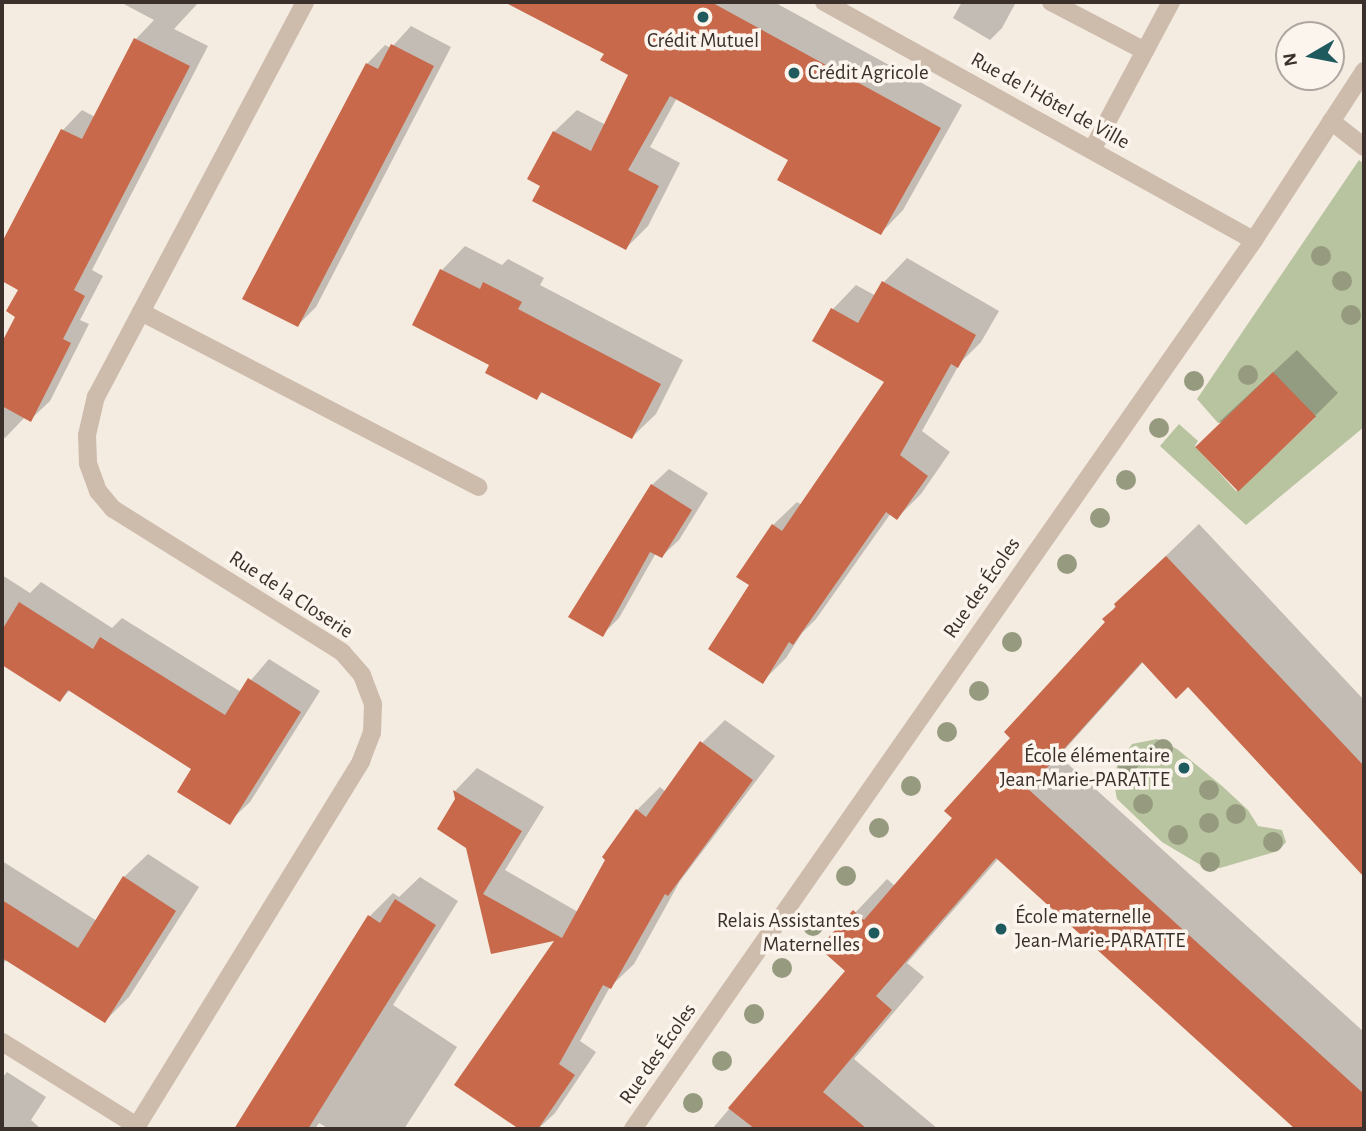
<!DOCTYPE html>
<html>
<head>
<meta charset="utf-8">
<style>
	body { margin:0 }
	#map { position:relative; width:1366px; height:1131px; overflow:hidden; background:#f4ebe1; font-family:"Alegreya Sans",sans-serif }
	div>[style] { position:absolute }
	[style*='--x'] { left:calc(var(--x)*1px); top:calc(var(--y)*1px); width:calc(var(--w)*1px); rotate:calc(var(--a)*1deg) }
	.green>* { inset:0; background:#b8c4a0 }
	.shadow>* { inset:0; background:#0003 }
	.building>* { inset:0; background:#c8694b; transform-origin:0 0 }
	.minor>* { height:18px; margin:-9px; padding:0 9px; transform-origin:9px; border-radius:9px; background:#cdbbac }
	.trees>* { width:20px; height:20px; margin:-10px; border-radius:50%; background:#969b7f }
	.dots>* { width:19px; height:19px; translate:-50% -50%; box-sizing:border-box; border:4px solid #fbf5ee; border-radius:50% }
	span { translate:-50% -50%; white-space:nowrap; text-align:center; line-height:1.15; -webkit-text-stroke:7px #fbf5ee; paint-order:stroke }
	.poi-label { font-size:21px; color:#3b302b }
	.left { translate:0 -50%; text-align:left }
	.right { translate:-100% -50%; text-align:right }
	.street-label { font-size:21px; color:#3b302b }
	.frame { position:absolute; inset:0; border:4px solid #3b302b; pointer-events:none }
	.north { position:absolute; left:1275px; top:21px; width:70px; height:70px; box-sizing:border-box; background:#fbf5ee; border:2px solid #aea6a0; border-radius:50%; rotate:260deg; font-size:19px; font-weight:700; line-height:28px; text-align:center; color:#3b302b }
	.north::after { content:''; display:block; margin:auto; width:24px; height:32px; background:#1f5a5e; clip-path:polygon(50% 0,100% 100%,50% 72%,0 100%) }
</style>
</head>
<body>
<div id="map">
	<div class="green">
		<div style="clip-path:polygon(1359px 160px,1364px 164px,1364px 427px,1246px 525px,1160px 446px,1179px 424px,1198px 441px,1195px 446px,1236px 491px,1315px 418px,1218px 423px,1197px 399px)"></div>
		<div style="clip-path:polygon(1157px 739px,1177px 749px,1222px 786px,1248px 810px,1258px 826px,1282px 830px,1286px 842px,1278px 851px,1220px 868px,1204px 867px,1162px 842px,1117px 799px,1114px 784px,1117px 765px,1132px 744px)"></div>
	</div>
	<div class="shadow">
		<div style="clip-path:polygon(120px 2px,199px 2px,174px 29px,208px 46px,92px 270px,103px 276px,80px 320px,89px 324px,50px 401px,30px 420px,25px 417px,5px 438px,2px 436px,2px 346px,17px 316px,20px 290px,2px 280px,2px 246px,63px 130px,82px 110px,95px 117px,136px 39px,154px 20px)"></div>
		<div style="clip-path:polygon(508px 2px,774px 2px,962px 105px,903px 210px,881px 233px,790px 160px,677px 98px,650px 147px,680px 163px,648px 226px,626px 248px,542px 185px,554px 132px,577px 110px,606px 125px,630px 75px,606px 53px)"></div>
		<div style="clip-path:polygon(962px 2px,1016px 2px,1002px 28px,990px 40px,953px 18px)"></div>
		<div style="clip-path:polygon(411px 26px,451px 47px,316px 307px,298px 325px,367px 64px,385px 45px,391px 48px)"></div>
		<div style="clip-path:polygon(465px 246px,502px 265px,508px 259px,544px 278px,540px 285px,683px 360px,656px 414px,632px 437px,544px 391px,536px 398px,492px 364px,442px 270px)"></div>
		<div style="clip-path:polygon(907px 258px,999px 311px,981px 342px,960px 363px,922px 431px,950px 452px,921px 494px,897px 518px,891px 513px,816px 619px,802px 633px,786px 658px,762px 682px,751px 584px,773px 525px,797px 502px,802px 505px,887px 382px,814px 340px,833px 309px,856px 285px,876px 296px,884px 282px)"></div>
		<div style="clip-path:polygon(1297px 350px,1338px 393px,1315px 416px,1219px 422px)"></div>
		<div style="clip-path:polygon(669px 469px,708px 493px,679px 540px,662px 556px,656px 553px,619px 618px,603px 634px,652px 485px)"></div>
		<div style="clip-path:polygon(1199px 524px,1364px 700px,1364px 874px,1188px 685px,1144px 661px,1059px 756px,1364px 1032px,1364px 1129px,1298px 1129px,999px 858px,907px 963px,924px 977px,854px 1059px,938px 1129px,712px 1129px,848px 971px,822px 948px,887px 879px,895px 886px,955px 818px,1012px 738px,1107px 622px,1116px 604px)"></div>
		<div style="clip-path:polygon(2px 575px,30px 593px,41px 582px,112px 628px,122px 618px,241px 692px,269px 659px,320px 691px,250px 802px,229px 822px,194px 768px,70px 690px,60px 700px,2px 663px)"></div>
		<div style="clip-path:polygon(725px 720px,775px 756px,680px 881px,634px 964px,610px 987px,580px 1041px,596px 1052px,555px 1113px,538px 1129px,522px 1129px,463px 1090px,558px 938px,493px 952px,455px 791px,477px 768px,544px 807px,505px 870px,578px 912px,637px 810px,660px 787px,666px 792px,702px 743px)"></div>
		<div style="clip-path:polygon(148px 854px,199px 887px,129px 997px,105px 1021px,7px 959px,2px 965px,2px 861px,97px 921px,124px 877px)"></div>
		<div style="clip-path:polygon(420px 877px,458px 901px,393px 1005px,457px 1047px,404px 1129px,329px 1129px,319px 1123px,315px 1129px,236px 1129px,369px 917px,393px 893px,399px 897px)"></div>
		<div style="clip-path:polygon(7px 1072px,46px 1097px,31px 1120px,41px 1129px,2px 1129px,2px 1078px)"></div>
	</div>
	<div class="building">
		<div style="clip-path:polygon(504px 2px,711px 2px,941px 128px,881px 235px,777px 180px,788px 160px,670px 96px,628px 170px,659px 186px,626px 250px,532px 201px,540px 186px,527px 179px,553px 131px,591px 151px,628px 75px,600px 60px,604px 54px)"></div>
		<div style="clip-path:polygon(134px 38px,190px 66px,74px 290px,85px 296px,63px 339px,71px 343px,31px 422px,2px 406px,2px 342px,15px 317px,6px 311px,18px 290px,2px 281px,2px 242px,61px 129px,82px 139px)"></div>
		<div style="clip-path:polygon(391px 44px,434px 66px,298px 327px,242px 299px,366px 63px,378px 69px)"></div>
		<div style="clip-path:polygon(440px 269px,480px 289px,483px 282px,522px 302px,518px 309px,661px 384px,632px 439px,541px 392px,537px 400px,485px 373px,489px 365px,412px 325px)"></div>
		<div style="clip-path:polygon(882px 281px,976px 335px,958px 368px,951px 364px,900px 455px,928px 476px,897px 520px,886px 512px,793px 645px,789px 642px,763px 684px,708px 649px,749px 585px,736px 577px,772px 524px,782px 531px,884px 382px,812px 341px,831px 308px,858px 323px)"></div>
		<div style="left:1273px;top:372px;width:62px;height:108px;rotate:46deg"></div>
		<div style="clip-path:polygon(651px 484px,692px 510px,662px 558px,650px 552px,603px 637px,568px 617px)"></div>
		<div style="clip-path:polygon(1166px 556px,1364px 766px,1364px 877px,1188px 687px,1176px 699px,1142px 662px,1028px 789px,1364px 1094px,1364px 1129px,1295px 1129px,996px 858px,876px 996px,892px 1010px,823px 1092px,867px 1129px,755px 1129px,728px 1108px,845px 971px,819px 948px,853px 910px,864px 920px,952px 818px,944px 811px,1010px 738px,1004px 732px,1105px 622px,1102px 619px,1116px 607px,1114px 604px)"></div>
		<div style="clip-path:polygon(19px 602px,93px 649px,100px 637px,225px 715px,248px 678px,301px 712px,230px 825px,177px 792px,191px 769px,68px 690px,60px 702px,2px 665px,2px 630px)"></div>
		<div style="clip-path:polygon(700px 741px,753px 780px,668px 896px,665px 894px,611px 989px,603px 985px,559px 1064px,575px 1075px,538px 1129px,519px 1129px,454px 1085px,554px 941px,491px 954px,466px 848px,437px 829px,455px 799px,453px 790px,522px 831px,483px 894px,562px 938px,605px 860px,602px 857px,636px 809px,646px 817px)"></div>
		<div style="clip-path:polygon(123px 876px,176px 911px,105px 1023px,2px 958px,2px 900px,78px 948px)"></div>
		<div style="clip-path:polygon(395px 899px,436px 925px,308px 1129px,234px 1129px,368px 915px,380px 923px)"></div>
	</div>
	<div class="minor">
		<div style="--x:824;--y:2;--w:491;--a:29"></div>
		<div style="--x:1051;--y:2;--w:106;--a:27.5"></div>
		<div style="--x:1331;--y:121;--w:42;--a:38.2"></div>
		<div style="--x:1092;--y:150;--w:168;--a:-61.9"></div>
		<div style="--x:141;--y:312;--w:380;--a:27.4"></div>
		<div style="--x:2;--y:1042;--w:159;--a:31.9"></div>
		<div style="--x:135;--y:1129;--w:432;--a:-58.4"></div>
		<div style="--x:361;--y:761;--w:30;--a:-69"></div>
		<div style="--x:372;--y:733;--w:29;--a:-88"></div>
		<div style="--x:373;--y:704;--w:31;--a:-111"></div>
		<div style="--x:362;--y:675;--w:30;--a:-131"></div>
		<div style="--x:342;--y:652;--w:270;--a:-148"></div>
		<div style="--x:113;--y:509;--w:23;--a:-130"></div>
		<div style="--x:98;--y:491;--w:30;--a:-110"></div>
		<div style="--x:88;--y:463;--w:28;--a:-92"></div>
		<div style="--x:87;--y:435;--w:39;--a:-77"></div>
		<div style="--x:96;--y:397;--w:447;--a:-62.1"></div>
		<div style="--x:633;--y:1129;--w:1084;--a:-55.06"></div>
		<div style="--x:1254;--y:240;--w:202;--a:-56.9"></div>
	</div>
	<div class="trees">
		<div style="left:1321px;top:256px"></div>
		<div style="left:1342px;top:281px"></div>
		<div style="left:1351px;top:315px"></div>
		<div style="left:1248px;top:375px"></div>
		<div style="left:1194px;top:381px"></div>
		<div style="left:1159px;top:428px"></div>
		<div style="left:1126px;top:480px"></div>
		<div style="left:1100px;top:518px"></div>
		<div style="left:1067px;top:564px"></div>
		<div style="left:1012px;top:642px"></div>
		<div style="left:979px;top:691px"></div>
		<div style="left:947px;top:732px"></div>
		<div style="left:1163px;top:749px"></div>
		<div style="left:1128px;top:765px"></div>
		<div style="left:911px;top:786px"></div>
		<div style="left:1209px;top:790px"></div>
		<div style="left:1143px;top:804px"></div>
		<div style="left:1236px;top:814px"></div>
		<div style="left:1209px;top:823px"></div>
		<div style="left:879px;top:828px"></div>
		<div style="left:1178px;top:835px"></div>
		<div style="left:1273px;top:842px"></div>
		<div style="left:1210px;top:862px"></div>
		<div style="left:846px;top:876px"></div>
		<div style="left:813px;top:926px"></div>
		<div style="left:782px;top:968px"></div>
		<div style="left:754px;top:1014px"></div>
		<div style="left:722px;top:1061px"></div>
		<div style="left:693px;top:1103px"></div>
	</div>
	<div class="dots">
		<div style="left:703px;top:17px;background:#1f5a5e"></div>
		<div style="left:794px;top:73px;background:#1f5a5e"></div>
		<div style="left:1184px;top:768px;background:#1f5a5e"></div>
		<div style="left:1001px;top:929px;background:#1f5a5e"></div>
		<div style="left:874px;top:933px;background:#1f5a5e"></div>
	</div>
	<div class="poi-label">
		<span style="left:703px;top:41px">Crédit Mutuel</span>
		<span class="left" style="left:808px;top:73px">Crédit Agricole</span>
		<span class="right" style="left:1170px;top:768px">École élémentaire<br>Jean-Marie-PARATTE</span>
		<span class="left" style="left:1015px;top:929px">École maternelle<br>Jean-Marie-PARATTE</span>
		<span class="right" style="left:860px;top:933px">Relais Assistantes<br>Maternelles</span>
	</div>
	<div class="street-label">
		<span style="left:1050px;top:101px;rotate:29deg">Rue de l'Hôtel de Ville</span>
		<span style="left:982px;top:588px;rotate:-55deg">Rue des Écoles</span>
		<span style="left:291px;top:595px;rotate:33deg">Rue de la Closerie</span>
		<span style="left:658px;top:1054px;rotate:-55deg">Rue des Écoles</span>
	</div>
	<div class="frame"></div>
	<div class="north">N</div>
</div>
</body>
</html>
